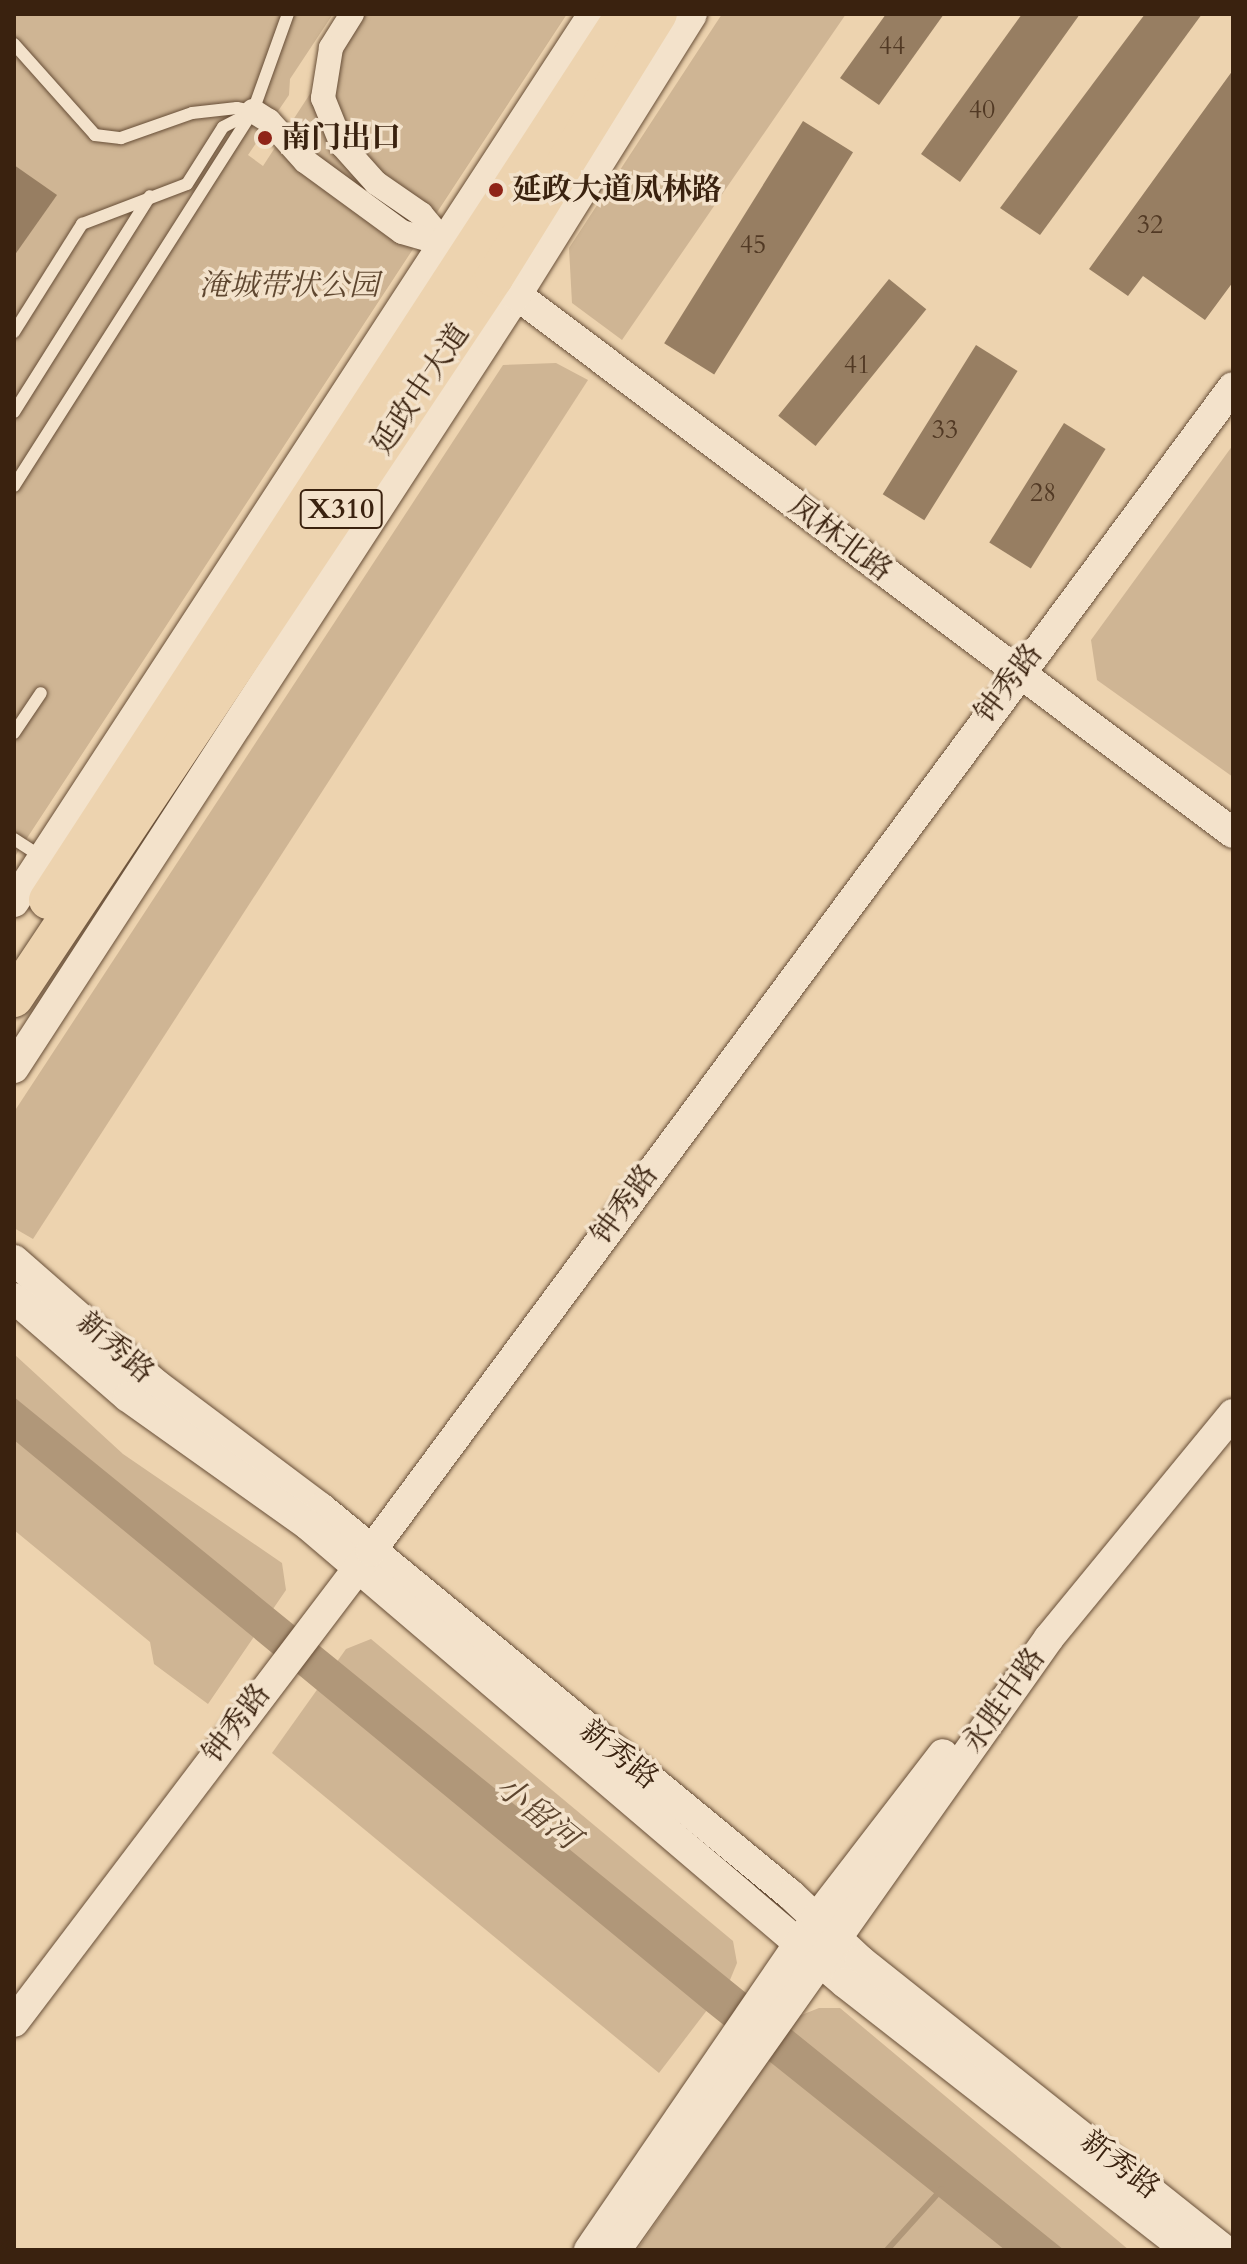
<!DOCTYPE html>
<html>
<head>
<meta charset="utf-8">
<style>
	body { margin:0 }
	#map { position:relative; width:1247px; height:2264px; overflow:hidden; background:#edd3af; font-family:Cardo,"Noto Serif SC",serif }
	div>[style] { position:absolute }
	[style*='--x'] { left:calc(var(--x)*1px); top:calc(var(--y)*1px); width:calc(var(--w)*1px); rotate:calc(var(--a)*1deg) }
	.green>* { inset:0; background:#cfb594 }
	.water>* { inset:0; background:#b09779 }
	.stream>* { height:6px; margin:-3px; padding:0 3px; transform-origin:3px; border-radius:3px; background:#b09779 }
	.building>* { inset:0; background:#977e62; transform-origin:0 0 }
	.roads { filter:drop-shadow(0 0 2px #674e37) drop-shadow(0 0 2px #674e37) }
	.service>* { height:12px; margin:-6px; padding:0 6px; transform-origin:6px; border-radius:6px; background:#f3e2cb }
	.minor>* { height:24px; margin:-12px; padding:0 12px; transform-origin:12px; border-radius:12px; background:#f3e2cb }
	.tertiary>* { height:30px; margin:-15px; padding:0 15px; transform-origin:15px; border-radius:15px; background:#f3e2cb }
	.primary>* { height:38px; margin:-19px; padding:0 19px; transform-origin:19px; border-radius:19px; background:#edd3af }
	.dots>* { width:22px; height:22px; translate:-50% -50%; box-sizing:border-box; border:4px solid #f3e2cb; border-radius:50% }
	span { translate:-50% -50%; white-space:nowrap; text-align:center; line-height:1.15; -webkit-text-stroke:7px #f3e2cb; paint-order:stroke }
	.number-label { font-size:26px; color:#513924 }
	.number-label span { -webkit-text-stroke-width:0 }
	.shield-label span { padding:2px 6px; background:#f3e2cb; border:2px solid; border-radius:6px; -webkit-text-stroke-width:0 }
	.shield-label { font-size:28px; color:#3a220f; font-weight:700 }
	.poi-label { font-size:30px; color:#3a220f; font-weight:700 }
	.left { translate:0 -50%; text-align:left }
	.park-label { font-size:30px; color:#5f4730; font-style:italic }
	.street-label { font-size:30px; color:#3a220f }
	.water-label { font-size:32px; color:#5d452f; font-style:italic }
	.frame { position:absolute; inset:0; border:16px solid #3a220f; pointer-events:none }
</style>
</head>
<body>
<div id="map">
	<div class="green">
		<div style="clip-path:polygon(14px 14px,333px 14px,290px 79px,289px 95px,248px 155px,263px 166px,362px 14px,567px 14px,14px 858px)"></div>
		<div style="clip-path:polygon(722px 14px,846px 14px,622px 340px,572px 303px,569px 248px)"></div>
		<div style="clip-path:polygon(556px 363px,588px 380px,33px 1239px,14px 1228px,14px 1112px,503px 365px)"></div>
		<div style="clip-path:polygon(1233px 445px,1233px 777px,1097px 680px,1091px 640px)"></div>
		<div style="clip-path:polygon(14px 1354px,123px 1454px,282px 1563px,286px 1590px,208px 1704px,154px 1664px,150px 1642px,14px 1530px)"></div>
		<div style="clip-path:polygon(371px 1639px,733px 1941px,737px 1963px,730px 1980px,659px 2073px,272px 1753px,346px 1649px)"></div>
		<div style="clip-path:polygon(819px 2008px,840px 2008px,1129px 2250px,637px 2250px,799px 2016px)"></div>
	</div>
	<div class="water">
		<div style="clip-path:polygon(14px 1397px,730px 1980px,1064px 2250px,1005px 2250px,705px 2010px,14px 1440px)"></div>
	</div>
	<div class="stream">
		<div style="--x:887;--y:2250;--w:82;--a:-48"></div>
	</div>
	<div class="building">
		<div style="clip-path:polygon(886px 14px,944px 14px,879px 105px,840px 78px)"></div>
		<div style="clip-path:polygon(1022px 14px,1080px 14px,960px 182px,921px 154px)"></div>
		<div style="clip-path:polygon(1145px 14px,1202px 14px,1040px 235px,1000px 208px)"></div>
		<div style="clip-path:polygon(1233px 70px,1233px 282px,1205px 320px,1143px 276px,1128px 296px,1089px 269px)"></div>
		<div style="left:803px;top:121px;width:59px;height:262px;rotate:32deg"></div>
		<div style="clip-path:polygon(14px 165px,57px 195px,14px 256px)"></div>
		<div style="left:889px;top:279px;width:48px;height:176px;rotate:39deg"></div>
		<div style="left:976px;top:345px;width:49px;height:176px;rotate:32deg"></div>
		<div style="left:1064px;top:423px;width:49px;height:141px;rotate:32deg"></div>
	</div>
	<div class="roads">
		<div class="service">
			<div style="--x:14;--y:44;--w:122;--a:48.3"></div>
			<div style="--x:95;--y:135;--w:26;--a:7"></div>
			<div style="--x:121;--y:138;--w:75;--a:-19.4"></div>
			<div style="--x:192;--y:113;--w:45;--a:-6.3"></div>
			<div style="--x:237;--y:108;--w:16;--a:11"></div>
			<div style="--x:14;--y:332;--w:128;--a:-57.8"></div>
			<div style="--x:82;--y:224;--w:112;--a:-20.9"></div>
			<div style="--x:187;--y:184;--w:67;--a:-57.7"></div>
			<div style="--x:223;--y:127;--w:30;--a:-27"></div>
			<div style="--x:14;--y:412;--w:255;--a:-57.8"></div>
			<div style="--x:14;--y:486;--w:445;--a:-57.5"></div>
			<div style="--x:253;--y:111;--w:103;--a:-70.2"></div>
			<div style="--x:14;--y:733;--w:48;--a:-56"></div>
			<div style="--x:14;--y:839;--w:35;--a:33"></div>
		</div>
		<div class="minor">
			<div style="--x:352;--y:14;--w:40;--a:122"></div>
			<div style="--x:331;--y:48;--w:51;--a:99.1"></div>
			<div style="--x:323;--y:98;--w:51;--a:68"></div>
			<div style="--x:342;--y:145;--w:51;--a:48.2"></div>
			<div style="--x:376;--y:183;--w:55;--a:34.6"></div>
			<div style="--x:421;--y:214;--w:40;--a:50"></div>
			<div style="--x:253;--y:111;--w:19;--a:32"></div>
			<div style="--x:269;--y:121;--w:54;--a:48"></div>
			<div style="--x:305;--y:161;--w:120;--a:36.2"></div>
			<div style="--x:402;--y:232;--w:47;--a:16.1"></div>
		</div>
		<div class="tertiary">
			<div style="--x:502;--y:284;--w:914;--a:36.91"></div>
			<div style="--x:14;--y:902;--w:1060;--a:-56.89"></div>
			<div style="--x:14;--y:1068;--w:921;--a:-56.97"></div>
			<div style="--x:516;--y:296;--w:332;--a:-58"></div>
			<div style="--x:14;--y:1260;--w:190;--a:41.2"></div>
			<div style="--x:157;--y:1385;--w:205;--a:36.9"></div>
			<div style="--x:321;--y:1508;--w:609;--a:39.47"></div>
			<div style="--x:791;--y:1895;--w:95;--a:43.3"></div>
			<div style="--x:860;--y:1960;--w:466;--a:38.5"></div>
			<div style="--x:14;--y:1298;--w:151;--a:41"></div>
			<div style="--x:128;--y:1397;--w:221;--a:35.4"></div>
			<div style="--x:308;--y:1525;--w:706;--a:40.46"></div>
			<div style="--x:845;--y:1983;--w:434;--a:38"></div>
			<div style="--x:14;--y:2022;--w:591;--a:-52.84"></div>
			<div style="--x:371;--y:1551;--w:1448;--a:-53.48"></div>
			<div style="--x:589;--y:2250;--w:401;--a:-55.6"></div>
			<div style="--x:816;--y:1919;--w:208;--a:-52.4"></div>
			<div style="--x:616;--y:2250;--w:750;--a:-54.72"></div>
			<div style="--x:1049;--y:1638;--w:290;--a:-50.6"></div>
		</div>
		<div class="primary">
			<div style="--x:48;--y:900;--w:1057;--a:-56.93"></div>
			<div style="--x:14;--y:998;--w:865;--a:-56.31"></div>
			<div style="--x:494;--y:278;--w:311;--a:-58.2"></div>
		</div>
	</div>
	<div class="dots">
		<div style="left:265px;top:138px;background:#8f2418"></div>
		<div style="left:496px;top:190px;background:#8f2418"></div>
	</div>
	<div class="number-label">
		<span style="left:892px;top:46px">44</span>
		<span style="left:982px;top:110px">40</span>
		<span style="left:1150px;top:225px">32</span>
		<span style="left:753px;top:245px">45</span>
		<span style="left:857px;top:365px">41</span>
		<span style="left:945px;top:430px">33</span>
		<span style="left:1043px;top:493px">28</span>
	</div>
	<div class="shield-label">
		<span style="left:341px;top:509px">X310</span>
	</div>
	<div class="poi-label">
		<span class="left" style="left:281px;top:138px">南门出口</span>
		<span class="left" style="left:512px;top:190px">延政大道凤林路</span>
	</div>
	<div class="park-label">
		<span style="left:289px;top:286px">淹城带状公园</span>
	</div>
	<div class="street-label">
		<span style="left:421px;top:389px;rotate:-56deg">延政中大道</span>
		<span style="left:840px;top:539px;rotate:37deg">凤林北路</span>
		<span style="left:1009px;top:684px;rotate:-53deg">钟秀路</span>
		<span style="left:625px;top:1205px;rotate:-54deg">钟秀路</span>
		<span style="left:115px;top:1348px;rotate:41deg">新秀路</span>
		<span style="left:1004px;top:1701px;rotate:-55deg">永胜中路</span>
		<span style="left:237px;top:1724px;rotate:-53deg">钟秀路</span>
		<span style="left:619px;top:1755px;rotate:39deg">新秀路</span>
		<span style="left:1120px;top:2165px;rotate:38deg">新秀路</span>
	</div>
	<div class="water-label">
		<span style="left:537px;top:1813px;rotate:39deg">小留河</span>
	</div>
	<div class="frame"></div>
</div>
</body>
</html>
